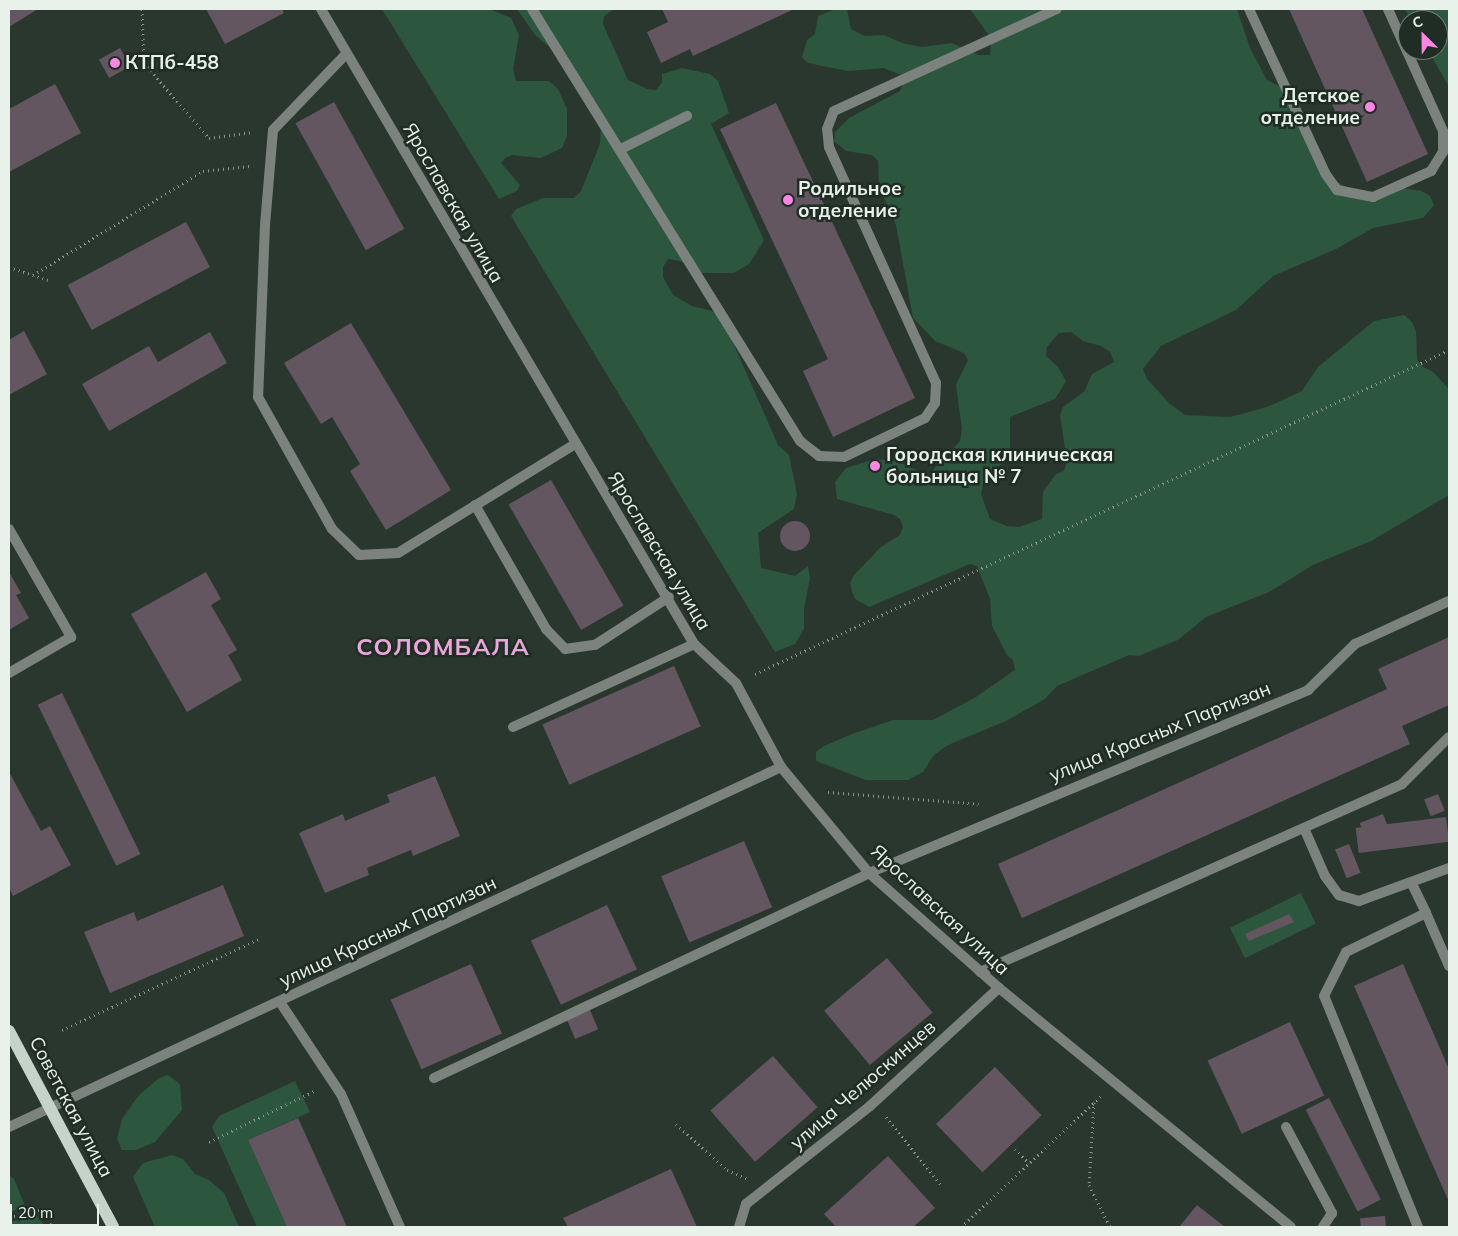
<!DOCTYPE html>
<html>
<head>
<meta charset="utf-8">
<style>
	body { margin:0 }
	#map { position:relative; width:1458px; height:1236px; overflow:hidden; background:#2a372f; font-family:Mulish,sans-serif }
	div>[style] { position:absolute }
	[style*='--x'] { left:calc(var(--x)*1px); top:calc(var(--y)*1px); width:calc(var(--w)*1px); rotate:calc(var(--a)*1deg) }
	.green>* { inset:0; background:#2c563e; transform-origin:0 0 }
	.building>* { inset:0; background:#635660; transform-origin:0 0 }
	.round { border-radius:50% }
	.path>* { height:3px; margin-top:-1.5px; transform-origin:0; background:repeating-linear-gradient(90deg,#8a948d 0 1px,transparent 0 5px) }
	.lane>* { height:10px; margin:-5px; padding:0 5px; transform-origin:5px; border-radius:5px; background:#7c837f }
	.street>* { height:10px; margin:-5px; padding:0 5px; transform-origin:5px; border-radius:5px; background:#7c837f }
	.primary>* { height:12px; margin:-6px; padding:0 6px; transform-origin:6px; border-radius:6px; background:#c5d3c9 }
	.dots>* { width:14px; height:14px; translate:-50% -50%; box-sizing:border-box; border:2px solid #202d25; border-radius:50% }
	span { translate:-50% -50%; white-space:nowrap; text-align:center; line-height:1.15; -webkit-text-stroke:5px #202d25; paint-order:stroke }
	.poi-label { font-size:19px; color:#e9f1eb; font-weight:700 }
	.left { translate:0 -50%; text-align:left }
	.right { translate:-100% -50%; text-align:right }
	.street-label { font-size:19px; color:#e9f1eb }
	.district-label { font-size:24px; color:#e9a8da; font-weight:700; letter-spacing:1px }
	.frame { position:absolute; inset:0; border:10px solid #e9f1eb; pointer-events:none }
	.north { position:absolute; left:1398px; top:10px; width:50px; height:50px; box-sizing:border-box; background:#202d25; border:1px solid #707b74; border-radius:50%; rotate:337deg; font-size:14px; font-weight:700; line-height:20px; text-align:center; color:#e9f1eb }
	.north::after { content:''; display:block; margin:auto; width:18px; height:22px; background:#fc86e4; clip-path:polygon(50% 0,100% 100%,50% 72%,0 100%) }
	.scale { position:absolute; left:10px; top:1204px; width:89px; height:22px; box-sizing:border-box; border:2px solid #e9f1eb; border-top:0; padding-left:6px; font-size:15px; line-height:18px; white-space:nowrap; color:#e9f1eb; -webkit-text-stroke:4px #202d25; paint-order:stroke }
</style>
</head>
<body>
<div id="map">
	<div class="green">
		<div style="clip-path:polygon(382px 9px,489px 9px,511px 18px,519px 35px,513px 69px,516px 81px,549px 81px,558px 89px,567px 109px,567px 136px,562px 148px,541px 158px,512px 155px,505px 158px,501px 163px,520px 185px,517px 191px,499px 199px)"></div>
		<div style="clip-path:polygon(517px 9px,614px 9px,604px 16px,603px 24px,628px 80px,647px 89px,656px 90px,662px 82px,662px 74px,682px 68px,710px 74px,718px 81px,729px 113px,711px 124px,764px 240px,749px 264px,734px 273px,702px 273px,680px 261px,668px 259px,663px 267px,663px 277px,673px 295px,692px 306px,720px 313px,778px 445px,789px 455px,797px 494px,794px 509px,758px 533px,761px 568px,795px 576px,808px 566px,810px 578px,804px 609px,804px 629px,795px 644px,775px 652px,511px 216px,516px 209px,543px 198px,574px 198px,581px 191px,600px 144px,601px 124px,553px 50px,535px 35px)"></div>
		<div style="clip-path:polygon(evenodd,836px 9px,847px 9px,851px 29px,865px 36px,884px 35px,902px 43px,922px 47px,952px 43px,979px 55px,990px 55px,991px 38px,970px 9px,1237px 9px,1250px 48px,1267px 80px,1295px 95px,1302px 133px,1320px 171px,1351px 190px,1371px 192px,1402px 188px,1422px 191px,1430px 196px,1434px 205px,1423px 218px,1373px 228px,1336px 249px,1273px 276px,1236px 310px,1161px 346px,1143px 369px,1147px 379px,1169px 403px,1185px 415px,1230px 417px,1267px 407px,1302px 391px,1318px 367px,1374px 321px,1404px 315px,1412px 322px,1416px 331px,1417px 359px,1423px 367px,1432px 371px,1449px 389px,1449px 495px,1371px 541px,1313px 565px,1269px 592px,1206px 617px,1178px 640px,1138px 656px,1129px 655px,1057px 686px,1045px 699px,1006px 721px,948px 745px,934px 755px,923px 772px,908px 780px,866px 780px,816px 761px,816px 752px,824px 746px,852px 734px,893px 720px,933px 720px,976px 697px,1015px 670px,1013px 660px,1007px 655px,992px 626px,990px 599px,977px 566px,970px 564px,869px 607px,855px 599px,852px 592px,850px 583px,854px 575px,881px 547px,900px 535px,903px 527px,900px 519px,894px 515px,837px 499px,835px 482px,846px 468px,875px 459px,897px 461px,928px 475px,960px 441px,962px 429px,956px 385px,968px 360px,964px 353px,935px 341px,913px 318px,896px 225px,879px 187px,878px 161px,872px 155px,846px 151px,834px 141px,835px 132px,849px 118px,900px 91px,904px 82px,901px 75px,884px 68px,848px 71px,808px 63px,802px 57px,807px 40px,815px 34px,818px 16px,836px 9px,1071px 332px,1083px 341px,1101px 346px,1110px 352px,1114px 362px,1092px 374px,1084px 392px,1063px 407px,1060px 415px,1067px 462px,1064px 471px,1056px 474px,1043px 492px,1042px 519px,1019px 527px,1007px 526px,990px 519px,981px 494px,983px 484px,994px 469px,1010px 459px,1010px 417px,1055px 399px,1062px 388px,1066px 381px,1058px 367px,1046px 356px,1047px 347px,1059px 333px,1071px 332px)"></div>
		<div style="clip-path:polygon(1405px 9px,1449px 9px,1449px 87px,1428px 50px,1438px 50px,1438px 20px,1411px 20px)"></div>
		<div style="left:1301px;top:893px;width:34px;height:79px;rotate:64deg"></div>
		<div style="clip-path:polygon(168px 1075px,180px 1084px,182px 1110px,155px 1142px,136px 1150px,122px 1150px,117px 1139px,122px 1119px,138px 1096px,159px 1078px)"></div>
		<div style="clip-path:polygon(295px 1081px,310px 1112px,248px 1140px,287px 1227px,257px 1227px,212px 1127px,219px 1116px)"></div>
		<div style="clip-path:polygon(172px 1155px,183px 1159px,195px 1174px,209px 1180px,224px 1193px,239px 1227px,155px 1227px,133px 1177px,143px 1163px)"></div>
		<div style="clip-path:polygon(9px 1175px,14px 1179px,25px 1206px,9px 1213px)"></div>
		<div style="clip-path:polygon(37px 1216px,46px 1227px,9px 1227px,9px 1222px)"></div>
	</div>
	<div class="building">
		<div style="clip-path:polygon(9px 9px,38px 9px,9px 27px)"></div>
		<div style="clip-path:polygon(206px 9px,282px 9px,284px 13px,225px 44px)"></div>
		<div style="clip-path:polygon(662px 9px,794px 9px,693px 56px,690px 49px,661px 63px,647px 32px,668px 22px)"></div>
		<div style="clip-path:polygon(1289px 9px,1362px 9px,1428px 154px,1367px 182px)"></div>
		<div style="left:120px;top:48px;width:21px;height:24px;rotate:61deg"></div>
		<div style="clip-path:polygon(55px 84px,81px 133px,9px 172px,9px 109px)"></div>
		<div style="left:334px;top:102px;width:145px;height:44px;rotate:61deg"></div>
		<div style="clip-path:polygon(776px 103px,915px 398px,833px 437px,803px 371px,828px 359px,720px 129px)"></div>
		<div style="left:186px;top:222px;width:51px;height:134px;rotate:62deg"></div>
		<div style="clip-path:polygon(351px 323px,451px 490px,386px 530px,350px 471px,360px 464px,332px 417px,321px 424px,284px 363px)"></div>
		<div style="clip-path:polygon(24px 331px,47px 374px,9px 395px,9px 340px)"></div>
		<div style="clip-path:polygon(210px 332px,227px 363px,109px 431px,82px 384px,149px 346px,158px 362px)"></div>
		<div style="left:551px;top:480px;width:145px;height:49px;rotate:60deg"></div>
		<div class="round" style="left:780px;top:521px;width:30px;height:30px"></div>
		<div style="clip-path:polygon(9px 572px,21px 593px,16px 595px,29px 618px,9px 630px)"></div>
		<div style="clip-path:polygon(206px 572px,221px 599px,211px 605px,237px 650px,228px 655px,242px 680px,187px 712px,131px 614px)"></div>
		<div style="clip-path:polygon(1449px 637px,1449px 705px,1402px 726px,1410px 744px,1022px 918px,998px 864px,1387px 689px,1378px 669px)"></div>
		<div style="left:674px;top:666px;width:66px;height:144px;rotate:66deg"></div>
		<div style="left:62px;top:693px;width:179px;height:27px;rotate:64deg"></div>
		<div style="clip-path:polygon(9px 772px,41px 831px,50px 826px,71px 865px,13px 896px,9px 888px)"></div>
		<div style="clip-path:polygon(435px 776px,460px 836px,413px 856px,411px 850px,367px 868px,369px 875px,325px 893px,299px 833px,343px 814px,345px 821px,390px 802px,387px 795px)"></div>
		<div style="left:1438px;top:794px;width:18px;height:15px;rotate:68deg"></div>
		<div style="left:1383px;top:814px;width:25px;height:25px;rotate:69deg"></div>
		<div style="left:1446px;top:817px;width:25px;height:91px;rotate:83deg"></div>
		<div style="left:744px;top:841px;width:72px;height:90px;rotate:67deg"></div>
		<div style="left:1349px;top:844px;width:31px;height:15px;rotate:68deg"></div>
		<div style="clip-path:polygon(223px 885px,244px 936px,110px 993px,84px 932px,134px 912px,137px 921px)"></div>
		<div style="left:607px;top:905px;width:71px;height:84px;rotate:65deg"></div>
		<div style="clip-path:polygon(1289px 914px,1294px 922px,1249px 941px,1245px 934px)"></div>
		<div style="left:887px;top:958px;width:71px;height:82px;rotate:50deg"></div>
		<div style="left:471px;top:964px;width:76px;height:88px;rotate:66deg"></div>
		<div style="clip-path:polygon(1403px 964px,1449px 1069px,1449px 1202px,1354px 986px)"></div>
		<div style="left:590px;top:1010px;width:21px;height:25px;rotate:67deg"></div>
		<div style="left:1290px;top:1022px;width:81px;height:91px;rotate:65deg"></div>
		<div style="left:773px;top:1056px;width:68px;height:83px;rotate:49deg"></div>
		<div style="left:995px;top:1067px;width:67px;height:82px;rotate:46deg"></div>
		<div style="left:1329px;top:1098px;width:114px;height:26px;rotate:63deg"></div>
		<div style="clip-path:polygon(298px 1118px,322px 1171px,347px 1227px,287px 1227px,248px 1140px)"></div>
		<div style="clip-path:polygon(888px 1156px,935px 1208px,913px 1227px,836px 1227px,824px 1214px)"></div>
		<div style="clip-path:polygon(671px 1169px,697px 1227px,568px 1227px,563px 1218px)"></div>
		<div style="clip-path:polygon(1197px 1205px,1225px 1227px,1179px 1227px)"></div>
		<div style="left:1385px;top:1216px;width:11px;height:25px;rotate:85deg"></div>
	</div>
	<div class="path">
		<div style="--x:142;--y:9;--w:54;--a:87.9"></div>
		<div style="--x:144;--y:63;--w:99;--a:49.1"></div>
		<div style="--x:209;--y:138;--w:44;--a:-7.8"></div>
		<div style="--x:9;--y:267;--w:41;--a:18.4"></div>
		<div style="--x:33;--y:275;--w:199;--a:-31.5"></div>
		<div style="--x:203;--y:171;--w:47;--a:-6.1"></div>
		<div style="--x:755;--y:674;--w:766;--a:-25.03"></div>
		<div style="--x:828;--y:792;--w:151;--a:4.5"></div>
		<div style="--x:62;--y:1030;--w:217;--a:-24.8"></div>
		<div style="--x:1094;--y:1102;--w:83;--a:93.4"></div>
		<div style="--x:1089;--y:1185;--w:47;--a:63.4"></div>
		<div style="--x:886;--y:1117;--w:89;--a:50.9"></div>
		<div style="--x:676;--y:1124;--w:69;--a:42"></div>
		<div style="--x:727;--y:1170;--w:21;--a:23"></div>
		<div style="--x:209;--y:1142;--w:119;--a:-25.9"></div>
		<div style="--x:1015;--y:1149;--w:20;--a:45"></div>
		<div style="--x:9;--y:1217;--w:37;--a:-13"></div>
		<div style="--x:45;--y:1209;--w:19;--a:72"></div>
		<div style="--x:961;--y:1227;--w:192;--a:-43.1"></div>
	</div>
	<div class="lane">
		<div style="--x:532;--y:9;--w:508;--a:58.19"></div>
		<div style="--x:800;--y:441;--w:24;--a:38"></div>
		<div style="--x:819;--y:456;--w:25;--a:2"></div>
		<div style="--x:844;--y:457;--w:90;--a:-25.7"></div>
		<div style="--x:925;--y:418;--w:18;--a:-56"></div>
		<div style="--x:935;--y:403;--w:20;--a:-87"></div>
		<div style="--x:936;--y:383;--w:259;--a:-114.4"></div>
		<div style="--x:829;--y:147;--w:18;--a:-96"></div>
		<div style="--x:827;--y:129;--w:19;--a:-69"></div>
		<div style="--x:834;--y:111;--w:245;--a:-24.6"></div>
		<div style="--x:1249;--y:9;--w:181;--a:65.1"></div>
		<div style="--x:1325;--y:173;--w:21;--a:55"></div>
		<div style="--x:1337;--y:190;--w:37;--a:11"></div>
		<div style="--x:1373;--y:197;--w:64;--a:-24.1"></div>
		<div style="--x:1431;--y:171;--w:22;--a:-58"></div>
		<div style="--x:1443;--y:152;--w:21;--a:-90"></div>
		<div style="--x:1443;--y:131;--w:134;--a:-114.3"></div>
		<div style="--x:346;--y:54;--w:105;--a:133.8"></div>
		<div style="--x:273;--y:130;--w:95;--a:94.8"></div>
		<div style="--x:265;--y:225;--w:172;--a:92.3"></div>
		<div style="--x:258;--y:397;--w:151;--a:60.7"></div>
		<div style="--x:332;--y:529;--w:37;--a:44"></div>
		<div style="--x:359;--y:555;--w:39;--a:-3"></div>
		<div style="--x:398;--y:553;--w:208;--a:-31.6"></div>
		<div style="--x:621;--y:149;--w:74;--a:-26.6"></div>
		<div style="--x:475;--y:505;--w:143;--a:60.2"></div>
		<div style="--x:546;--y:629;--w:28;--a:46"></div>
		<div style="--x:565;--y:649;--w:30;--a:-8"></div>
		<div style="--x:595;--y:645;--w:88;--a:-33"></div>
		<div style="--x:9;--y:529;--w:125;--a:60.1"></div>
		<div style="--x:71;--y:637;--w:72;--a:149.9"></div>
		<div style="--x:513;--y:727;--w:199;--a:-24.6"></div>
		<div style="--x:1304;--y:828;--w:52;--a:66.4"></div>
		<div style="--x:1325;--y:876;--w:24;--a:54"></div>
		<div style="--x:1339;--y:895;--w:21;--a:17"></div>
		<div style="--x:1359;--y:901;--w:96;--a:-20.1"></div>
		<div style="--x:1412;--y:884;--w:32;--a:64"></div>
		<div style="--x:980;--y:972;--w:462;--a:-24"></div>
		<div style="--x:1402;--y:784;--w:66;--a:-45"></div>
		<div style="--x:280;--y:1002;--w:110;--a:56.5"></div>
		<div style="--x:341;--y:1094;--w:145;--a:66.1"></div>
		<div style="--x:434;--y:1078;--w:481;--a:-25.2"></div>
		<div style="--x:869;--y:873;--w:476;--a:-22.6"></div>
		<div style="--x:1308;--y:690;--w:66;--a:-44.4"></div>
		<div style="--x:1355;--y:644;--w:103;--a:-24.6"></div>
		<div style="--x:1286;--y:1127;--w:98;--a:61.9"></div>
		<div style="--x:1332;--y:1213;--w:17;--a:123"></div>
		<div style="--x:739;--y:1227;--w:24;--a:-73"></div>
		<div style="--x:1418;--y:1227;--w:249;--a:-112.1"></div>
		<div style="--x:1324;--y:996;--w:49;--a:-63.4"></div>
		<div style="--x:1346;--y:952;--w:89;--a:-26"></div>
		<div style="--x:1426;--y:913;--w:58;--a:66.5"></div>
	</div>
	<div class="street">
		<div style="--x:321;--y:9;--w:736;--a:59.57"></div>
		<div style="--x:694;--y:644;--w:57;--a:42.9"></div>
		<div style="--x:736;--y:683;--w:95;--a:61.8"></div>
		<div style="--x:781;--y:767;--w:138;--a:50.3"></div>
		<div style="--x:869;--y:873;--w:174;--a:41.5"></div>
		<div style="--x:999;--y:988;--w:377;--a:39.3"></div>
		<div style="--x:9;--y:1127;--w:852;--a:-25"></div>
		<div style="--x:746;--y:1204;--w:158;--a:-38.3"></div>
		<div style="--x:870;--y:1106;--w:175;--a:-42.5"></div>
	</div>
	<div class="primary">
		<div style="--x:9;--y:1031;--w:222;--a:62"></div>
	</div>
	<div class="dots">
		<div style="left:115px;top:63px;background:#fc86e4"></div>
		<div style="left:1370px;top:107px;background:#fc86e4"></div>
		<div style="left:788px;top:200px;background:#fc86e4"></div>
		<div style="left:875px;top:466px;background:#fc86e4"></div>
	</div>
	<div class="poi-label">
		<span class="left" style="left:125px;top:63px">КТПб-458</span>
		<span class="right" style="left:1360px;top:107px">Детское<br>отделение</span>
		<span class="left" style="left:798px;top:200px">Родильное<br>отделение</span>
		<span class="left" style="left:886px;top:466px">Городская клиническая<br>больница № 7</span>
	</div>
	<div class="street-label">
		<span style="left:453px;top:203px;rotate:60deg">Ярославская улица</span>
		<span style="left:659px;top:551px;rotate:59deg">Ярославская улица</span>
		<span style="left:1160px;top:732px;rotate:-22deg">улица Красных Партизан</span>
		<span style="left:940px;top:910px;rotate:43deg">Ярославская улица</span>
		<span style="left:388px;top:932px;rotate:-25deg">улица Красных Партизан</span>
		<span style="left:863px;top:1085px;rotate:-41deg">улица Челюскинцев</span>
		<span style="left:71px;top:1107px;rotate:62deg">Советская улица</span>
	</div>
	<div class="district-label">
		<span style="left:443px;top:647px">СОЛОМБАЛА</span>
	</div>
	<div class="frame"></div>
	<div class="north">С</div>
	<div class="scale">20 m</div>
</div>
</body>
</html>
